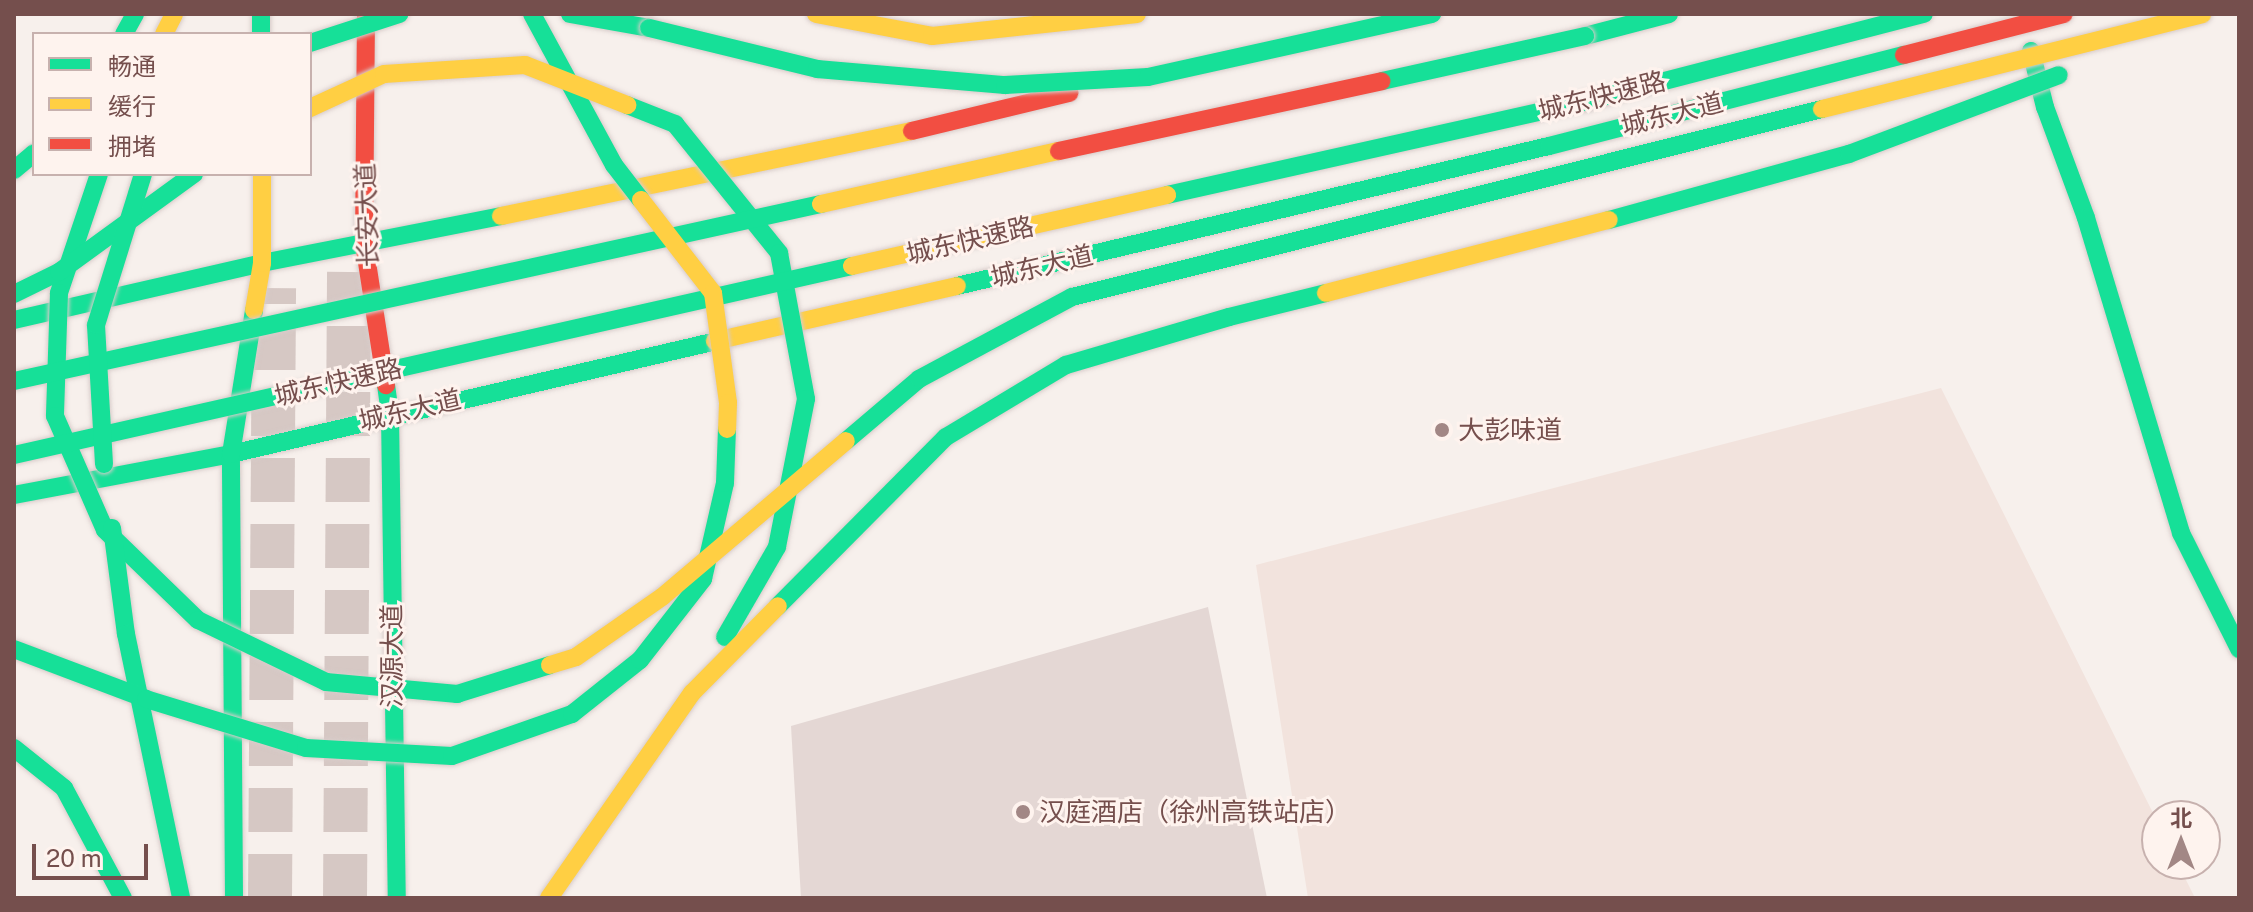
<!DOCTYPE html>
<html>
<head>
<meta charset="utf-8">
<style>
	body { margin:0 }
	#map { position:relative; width:2253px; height:912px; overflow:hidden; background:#f7f0ec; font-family:"Public Sans","Noto Sans SC",sans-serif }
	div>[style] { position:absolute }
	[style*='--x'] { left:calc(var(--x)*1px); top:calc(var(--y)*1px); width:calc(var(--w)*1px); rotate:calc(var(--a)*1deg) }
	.residential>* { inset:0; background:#f2e3dd }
	.building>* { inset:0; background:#e4d7d4 }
	.highway-tunnel>* { height:44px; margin-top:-22px; transform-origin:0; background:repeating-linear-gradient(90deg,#d6c8c4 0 44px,transparent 0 66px) }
	.roads { filter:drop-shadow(0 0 2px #d8ccca) drop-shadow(0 0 2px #d8ccca) }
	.fast>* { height:18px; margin:-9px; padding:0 9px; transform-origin:9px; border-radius:9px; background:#16e098 }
	.slow>* { height:18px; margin:-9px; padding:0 9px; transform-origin:9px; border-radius:9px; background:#ffcf43 }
	.jam>* { height:18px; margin:-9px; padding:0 9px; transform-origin:9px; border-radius:9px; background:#f24e42 }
	.bridges { filter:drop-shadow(0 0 2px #d8ccca) drop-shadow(0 0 2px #d8ccca) }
	.fast-bridge>* { height:18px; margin:-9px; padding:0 9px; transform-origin:9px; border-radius:9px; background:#16e098 }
	.slow-bridge>* { height:18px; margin:-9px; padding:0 9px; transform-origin:9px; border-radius:9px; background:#ffcf43 }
	.jam-bridge>* { height:18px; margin:-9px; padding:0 9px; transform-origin:9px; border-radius:9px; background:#f24e42 }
	.dots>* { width:22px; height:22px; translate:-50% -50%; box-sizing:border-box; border:4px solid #fef3ee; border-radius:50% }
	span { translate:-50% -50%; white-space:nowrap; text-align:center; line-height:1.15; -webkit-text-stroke:6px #fef3ee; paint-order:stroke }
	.street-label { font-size:26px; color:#754f4d }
	.poi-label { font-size:26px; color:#754f4d }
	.left { translate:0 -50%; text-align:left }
	.frame { position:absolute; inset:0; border:16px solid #754f4d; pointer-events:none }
	.legend { position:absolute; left:32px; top:32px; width:280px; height:144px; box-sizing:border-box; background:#fef3ee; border:2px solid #c7b1ae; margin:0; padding:10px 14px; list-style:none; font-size:24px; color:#754f4d }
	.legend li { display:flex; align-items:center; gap:16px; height:40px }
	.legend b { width:40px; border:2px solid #c7b1ae }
	.north { position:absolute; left:2141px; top:800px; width:80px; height:80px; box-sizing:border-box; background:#fef3ee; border:2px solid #c7b1ae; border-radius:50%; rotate:0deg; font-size:22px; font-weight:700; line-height:32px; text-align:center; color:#754f4d }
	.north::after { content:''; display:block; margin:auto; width:28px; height:36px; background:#a28785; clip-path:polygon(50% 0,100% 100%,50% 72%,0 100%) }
	.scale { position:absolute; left:32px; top:844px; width:116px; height:36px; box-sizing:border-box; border:4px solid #754f4d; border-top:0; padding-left:10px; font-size:24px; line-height:28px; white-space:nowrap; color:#754f4d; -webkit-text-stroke:6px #fef3ee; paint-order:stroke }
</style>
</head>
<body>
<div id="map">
	<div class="residential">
		<div style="clip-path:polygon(1941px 388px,2157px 821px,2157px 864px,2178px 864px,2195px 898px,1308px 898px,1256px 565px)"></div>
	</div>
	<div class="building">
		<div style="clip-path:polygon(1208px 607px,1267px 898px,801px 898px,791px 726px)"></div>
	</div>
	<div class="highway-tunnel">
		<div style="--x:270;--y:898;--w:610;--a:-89.62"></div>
		<div style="--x:345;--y:898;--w:626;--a:-89.63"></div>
	</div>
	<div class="roads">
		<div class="fast">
			<div style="--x:261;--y:14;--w:20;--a:90"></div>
			<div style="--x:570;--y:14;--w:80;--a:10"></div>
			<div style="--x:124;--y:34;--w:23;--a:-61"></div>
			<div style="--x:1585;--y:36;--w:87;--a:-14.7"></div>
			<div style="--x:2031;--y:51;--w:58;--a:76"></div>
			<div style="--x:2045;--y:107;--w:118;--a:69.7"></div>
			<div style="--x:2086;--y:218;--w:329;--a:73.2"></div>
			<div style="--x:2181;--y:533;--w:130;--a:63.4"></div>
			<div style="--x:1587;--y:101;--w:348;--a:-14.5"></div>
			<div style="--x:14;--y:170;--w:26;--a:-40"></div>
			<div style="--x:957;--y:286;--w:608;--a:-13.31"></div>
			<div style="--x:1549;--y:146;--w:366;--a:-14.4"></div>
			<div style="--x:14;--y:320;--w:254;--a:-12.9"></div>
			<div style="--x:262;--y:263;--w:244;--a:-11.1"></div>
			<div style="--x:386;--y:385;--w:29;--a:82"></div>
			<div style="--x:390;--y:414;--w:484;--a:89.2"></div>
			<div style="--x:14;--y:495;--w:221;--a:-10.7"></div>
			<div style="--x:231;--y:454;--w:497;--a:-13.1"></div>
			<div style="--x:14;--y:748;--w:64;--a:38.7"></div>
			<div style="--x:64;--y:788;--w:125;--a:61.8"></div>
			<div style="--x:234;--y:898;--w:444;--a:-90.4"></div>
			<div style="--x:231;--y:454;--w:146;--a:-80.9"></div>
		</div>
		<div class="slow">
			<div style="--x:816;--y:14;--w:118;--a:10.7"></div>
			<div style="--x:932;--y:36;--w:206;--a:-6.1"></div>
			<div style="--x:164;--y:34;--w:22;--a:-63"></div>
			<div style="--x:501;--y:216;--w:420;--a:-11.7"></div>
			<div style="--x:254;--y:310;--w:48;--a:-80.3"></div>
			<div style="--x:262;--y:263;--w:89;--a:-90"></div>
			<div style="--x:715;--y:341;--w:248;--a:-12.8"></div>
		</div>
		<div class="jam">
			<div style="--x:366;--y:14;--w:229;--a:90.5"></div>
			<div style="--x:364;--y:243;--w:144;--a:81.2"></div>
			<div style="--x:1904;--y:55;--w:165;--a:-14.4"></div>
			<div style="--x:912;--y:131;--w:162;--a:-13.6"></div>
		</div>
	</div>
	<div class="bridges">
		<div class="fast-bridge">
			<div style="--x:532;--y:14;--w:172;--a:61.5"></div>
			<div style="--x:614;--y:165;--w:44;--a:52.4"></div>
			<div style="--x:649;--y:28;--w:173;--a:13.7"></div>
			<div style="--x:817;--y:69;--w:189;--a:4.9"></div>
			<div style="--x:1005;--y:85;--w:143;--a:-3.2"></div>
			<div style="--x:1148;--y:77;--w:291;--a:-12.5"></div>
			<div style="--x:310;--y:43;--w:94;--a:-18"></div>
			<div style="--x:1382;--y:81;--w:208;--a:-12.5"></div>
			<div style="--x:627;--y:105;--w:52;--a:21.6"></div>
			<div style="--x:675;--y:124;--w:166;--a:51.1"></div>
			<div style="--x:779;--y:253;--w:148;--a:79.5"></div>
			<div style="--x:806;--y:399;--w:151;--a:101.1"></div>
			<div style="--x:777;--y:547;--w:104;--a:120"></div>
			<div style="--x:99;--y:174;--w:126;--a:108.6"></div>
			<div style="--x:59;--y:293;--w:123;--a:91.9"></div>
			<div style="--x:55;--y:416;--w:124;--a:66.3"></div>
			<div style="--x:105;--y:530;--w:129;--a:44.1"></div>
			<div style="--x:198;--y:620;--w:142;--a:25.8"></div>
			<div style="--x:326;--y:682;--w:132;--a:5.2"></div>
			<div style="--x:457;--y:694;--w:97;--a:-17.3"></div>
			<div style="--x:1167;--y:195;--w:430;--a:-12.6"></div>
			<div style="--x:1609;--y:220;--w:249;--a:-15.4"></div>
			<div style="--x:1849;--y:154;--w:224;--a:-20.6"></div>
			<div style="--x:14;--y:294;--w:50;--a:-26.1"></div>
			<div style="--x:59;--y:272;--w:167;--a:-36"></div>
			<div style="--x:14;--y:381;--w:826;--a:-12.37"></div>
			<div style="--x:846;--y:441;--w:96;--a:-40.3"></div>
			<div style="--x:919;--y:379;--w:174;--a:-28.2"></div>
			<div style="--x:1072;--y:297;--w:773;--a:-14.07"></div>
			<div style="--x:14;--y:455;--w:859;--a:-12.71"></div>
			<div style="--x:104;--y:464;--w:139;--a:-93.3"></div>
			<div style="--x:96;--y:325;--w:158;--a:-72.7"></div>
			<div style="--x:112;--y:528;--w:107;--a:82.5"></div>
			<div style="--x:126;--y:634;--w:270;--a:78.2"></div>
			<div style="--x:778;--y:606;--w:238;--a:-45.2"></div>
			<div style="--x:946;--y:437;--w:140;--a:-31"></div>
			<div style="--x:1066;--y:365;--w:170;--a:-16.4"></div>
			<div style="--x:1229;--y:317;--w:100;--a:-13.9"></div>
			<div style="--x:14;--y:649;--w:141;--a:20.7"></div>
			<div style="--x:146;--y:699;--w:167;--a:17"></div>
			<div style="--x:306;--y:748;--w:146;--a:3.1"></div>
			<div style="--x:452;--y:756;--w:127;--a:-19.3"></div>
			<div style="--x:572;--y:714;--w:87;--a:-38.5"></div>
			<div style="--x:640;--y:660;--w:103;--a:-52.1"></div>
			<div style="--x:703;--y:579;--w:98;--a:-77.1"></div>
			<div style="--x:725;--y:483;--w:54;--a:-87.9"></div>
		</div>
		<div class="slow-bridge">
			<div style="--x:310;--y:108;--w:81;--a:-24.7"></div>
			<div style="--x:384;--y:74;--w:141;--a:-3.7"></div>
			<div style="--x:525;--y:65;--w:110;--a:21.4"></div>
			<div style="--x:1822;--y:109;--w:392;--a:-14"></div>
			<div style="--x:641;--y:200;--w:118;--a:52.3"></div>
			<div style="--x:713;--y:293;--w:111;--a:82.2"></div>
			<div style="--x:728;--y:403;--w:26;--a:92"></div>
			<div style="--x:821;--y:204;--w:244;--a:-12.6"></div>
			<div style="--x:852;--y:266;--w:323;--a:-12.7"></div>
			<div style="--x:1326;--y:293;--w:292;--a:-14.5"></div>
			<div style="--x:550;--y:665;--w:27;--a:-17"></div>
			<div style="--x:576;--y:657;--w:105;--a:-34.9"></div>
			<div style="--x:662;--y:597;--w:241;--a:-40.3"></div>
			<div style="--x:549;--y:898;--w:250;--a:-55.1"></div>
			<div style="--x:692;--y:693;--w:122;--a:-45.3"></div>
		</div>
		<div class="jam-bridge">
			<div style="--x:1059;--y:151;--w:330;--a:-12.2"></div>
		</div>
	</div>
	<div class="dots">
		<div style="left:1442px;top:430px;background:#a28785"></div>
		<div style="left:1023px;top:812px;background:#a28785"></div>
	</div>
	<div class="street-label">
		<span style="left:1602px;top:96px;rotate:-14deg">城东快速路</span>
		<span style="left:1672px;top:114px;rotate:-14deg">城东大道</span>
		<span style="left:367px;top:215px;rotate:-92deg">长安大道</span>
		<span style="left:970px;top:240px;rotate:-13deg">城东快速路</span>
		<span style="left:1042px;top:266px;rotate:-13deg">城东大道</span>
		<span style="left:338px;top:382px;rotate:-13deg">城东快速路</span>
		<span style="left:410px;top:410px;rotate:-13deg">城东大道</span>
		<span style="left:392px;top:656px;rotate:-90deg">汉源大道</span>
	</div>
	<div class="poi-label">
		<span class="left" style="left:1458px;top:430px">大彭味道</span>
		<span class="left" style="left:1039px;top:812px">汉庭酒店（徐州高铁站店）</span>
	</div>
	<div class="frame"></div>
	<ul class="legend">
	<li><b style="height:10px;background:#16e098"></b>畅通</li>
	<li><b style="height:10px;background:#ffcf43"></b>缓行</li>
	<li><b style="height:10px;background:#f24e42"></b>拥堵</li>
	</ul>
	<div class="north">北</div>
	<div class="scale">20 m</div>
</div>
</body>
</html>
